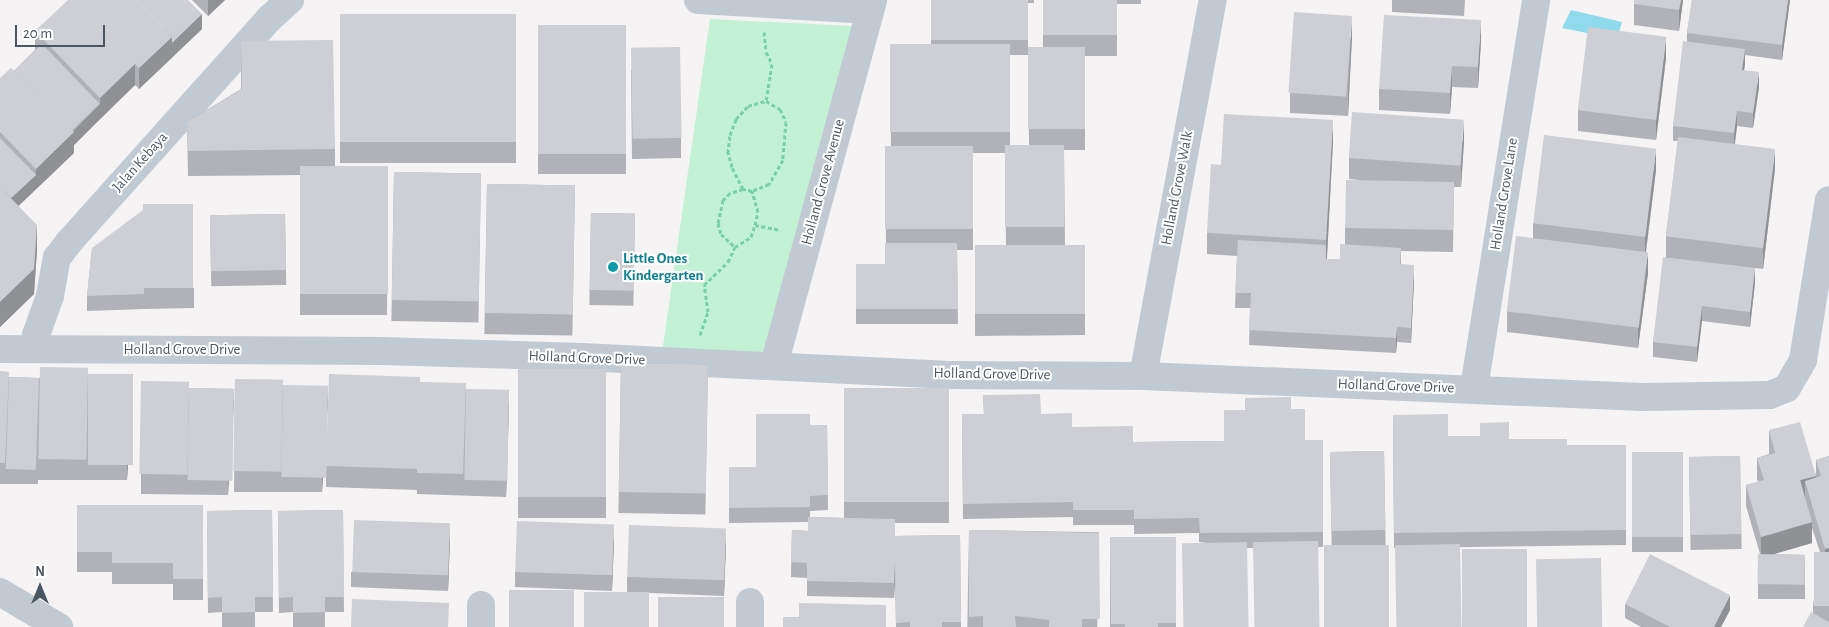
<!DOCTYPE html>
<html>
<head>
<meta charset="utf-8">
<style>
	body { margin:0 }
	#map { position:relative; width:1829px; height:627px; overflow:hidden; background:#f5f3f3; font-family:"Alegreya Sans",sans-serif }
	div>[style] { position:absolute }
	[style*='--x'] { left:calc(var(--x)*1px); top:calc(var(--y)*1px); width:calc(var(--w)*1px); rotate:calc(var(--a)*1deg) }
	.green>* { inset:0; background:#c3f1d5 }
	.water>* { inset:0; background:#90daee }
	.path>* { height:3px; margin-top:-1.5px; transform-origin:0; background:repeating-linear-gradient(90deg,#7ad0a6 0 4px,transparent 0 6.5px) }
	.minor>* { height:28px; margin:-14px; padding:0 14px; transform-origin:14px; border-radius:14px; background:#c1cad2 }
	.wall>* { inset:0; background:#b0b2b7; transform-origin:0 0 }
	.shaded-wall>* { inset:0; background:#909195; transform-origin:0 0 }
	.building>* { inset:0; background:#cdcfd5; transform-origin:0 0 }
	.dots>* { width:14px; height:14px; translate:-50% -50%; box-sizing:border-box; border:2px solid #fff; border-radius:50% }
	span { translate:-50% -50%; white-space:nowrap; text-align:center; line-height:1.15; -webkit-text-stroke:4px #fff; paint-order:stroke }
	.street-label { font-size:15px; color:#4a5661 }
	.culture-label { font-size:15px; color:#0d838f; font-weight:700 }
	.left { translate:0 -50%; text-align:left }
	.north { position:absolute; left:15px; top:562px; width:50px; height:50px; -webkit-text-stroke:4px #fff; paint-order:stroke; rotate:0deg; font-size:14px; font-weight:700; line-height:20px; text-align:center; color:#4a5661 }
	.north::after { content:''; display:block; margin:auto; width:18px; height:22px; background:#4a5661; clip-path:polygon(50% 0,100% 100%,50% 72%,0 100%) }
	.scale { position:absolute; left:15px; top:25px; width:90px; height:22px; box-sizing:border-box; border:2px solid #4a5661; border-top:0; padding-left:6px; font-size:15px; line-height:18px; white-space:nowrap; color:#4a5661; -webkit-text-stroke:4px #fff; paint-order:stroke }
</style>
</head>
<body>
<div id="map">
	<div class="green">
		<div style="clip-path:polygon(710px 19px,854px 26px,768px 378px,659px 374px)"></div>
	</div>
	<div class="water">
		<div style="clip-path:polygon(1571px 10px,1622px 22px,1617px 39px,1562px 28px)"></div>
	</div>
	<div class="path">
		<div style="--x:764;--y:32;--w:20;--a:84"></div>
		<div style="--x:766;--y:52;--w:13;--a:63"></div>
		<div style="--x:772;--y:64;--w:37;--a:99"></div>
		<div style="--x:743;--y:189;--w:25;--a:-117"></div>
		<div style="--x:732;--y:167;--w:15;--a:-106"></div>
		<div style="--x:728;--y:153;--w:18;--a:-84"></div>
		<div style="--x:730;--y:135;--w:17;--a:-69"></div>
		<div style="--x:736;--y:119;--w:18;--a:-47"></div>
		<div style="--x:748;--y:106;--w:19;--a:-16"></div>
		<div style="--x:766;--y:101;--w:16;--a:30"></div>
		<div style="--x:780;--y:109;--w:14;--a:65"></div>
		<div style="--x:786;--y:122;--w:38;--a:95"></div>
		<div style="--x:783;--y:160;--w:28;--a:120"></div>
		<div style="--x:769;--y:184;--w:18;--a:158"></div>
		<div style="--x:752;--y:191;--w:9;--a:-167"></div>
		<div style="--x:743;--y:189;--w:14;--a:163"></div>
		<div style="--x:730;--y:193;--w:10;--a:135"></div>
		<div style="--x:723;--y:200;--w:24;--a:102"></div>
		<div style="--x:718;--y:223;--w:11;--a:75"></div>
		<div style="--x:721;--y:234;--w:19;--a:43"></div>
		<div style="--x:735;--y:247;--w:19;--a:-32"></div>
		<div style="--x:751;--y:237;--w:13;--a:-72"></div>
		<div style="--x:755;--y:225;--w:13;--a:-77"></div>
		<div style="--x:758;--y:212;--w:22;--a:-106"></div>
		<div style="--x:755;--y:225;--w:26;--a:11"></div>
		<div style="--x:700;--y:335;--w:24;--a:-71"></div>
		<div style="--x:708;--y:312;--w:27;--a:-98"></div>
		<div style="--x:704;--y:285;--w:33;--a:-44"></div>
		<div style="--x:728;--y:262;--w:17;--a:-65"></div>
	</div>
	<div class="minor">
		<div style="--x:698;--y:0;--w:172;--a:3.3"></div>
		<div style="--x:0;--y:349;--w:381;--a:0.3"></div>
		<div style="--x:381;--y:351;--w:201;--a:1.7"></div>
		<div style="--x:582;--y:357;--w:364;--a:2.8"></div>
		<div style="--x:946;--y:375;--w:197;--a:0.3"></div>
		<div style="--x:1143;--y:376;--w:500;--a:2.41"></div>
		<div style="--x:1643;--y:397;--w:127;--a:-0.9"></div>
		<div style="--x:1770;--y:395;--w:18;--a:-22"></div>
		<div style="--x:1787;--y:388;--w:32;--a:-60"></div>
		<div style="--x:1803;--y:360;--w:162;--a:-80.8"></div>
		<div style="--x:36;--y:349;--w:14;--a:-90"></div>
		<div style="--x:36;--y:335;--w:41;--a:-70.3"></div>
		<div style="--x:50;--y:296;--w:39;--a:-80"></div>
		<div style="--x:57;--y:258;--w:20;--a:-53"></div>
		<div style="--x:69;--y:242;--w:301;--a:-48.1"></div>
		<div style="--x:270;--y:18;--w:27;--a:-42"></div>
		<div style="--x:774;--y:365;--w:378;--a:-74.8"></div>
		<div style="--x:1143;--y:376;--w:382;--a:-79.5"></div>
		<div style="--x:1474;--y:388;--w:393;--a:-80.9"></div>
		<div style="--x:0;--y:592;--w:69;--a:30.7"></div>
		<div style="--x:750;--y:602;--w:25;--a:90"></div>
		<div style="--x:481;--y:627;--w:22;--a:-90"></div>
	</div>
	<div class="wall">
		<div style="clip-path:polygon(192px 0,225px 0,208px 16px)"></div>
		<div style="clip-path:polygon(evenodd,931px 0,1034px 0,1034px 3px,1028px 3px,1028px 48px,1043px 48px,1043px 0,1141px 0,1141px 4px,1117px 4px,1117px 56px,1085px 56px,1085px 150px,1064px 150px,1065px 246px,1085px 245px,1085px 335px,975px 336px,975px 246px,1006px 246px,1005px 153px,973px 153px,973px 250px,957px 250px,958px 324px,856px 324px,856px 264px,885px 264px,886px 243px,885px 146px,891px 146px,890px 45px,931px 45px,931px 0,1010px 55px,1028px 55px,1029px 145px,1010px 145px,1010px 55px)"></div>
		<div style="clip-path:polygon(1392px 0,1465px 0,1464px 16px,1392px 12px)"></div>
		<div style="clip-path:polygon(1683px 0,1679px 31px,1634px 25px,1634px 4px)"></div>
		<div style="clip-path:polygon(1692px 0,1790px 0,1782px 60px,1745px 55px,1744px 70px,1759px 87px,1753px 128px,1737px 126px,1735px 144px,1775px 169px,1763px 269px,1755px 268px,1755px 283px,1750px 327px,1702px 321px,1697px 362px,1653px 357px,1653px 342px,1666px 257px,1666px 236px,1678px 141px,1673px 141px,1673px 126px,1687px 42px,1687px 33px)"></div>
		<div style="left:516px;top:14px;width:149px;height:176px;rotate:90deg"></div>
		<div style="left:538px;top:25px;width:88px;height:149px"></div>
		<div style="clip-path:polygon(202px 29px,139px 89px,135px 85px,74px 145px,74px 153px,18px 206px,37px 250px,34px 294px,0 327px,0 78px,14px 71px,35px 50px,35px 31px)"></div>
		<div style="clip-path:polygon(1352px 36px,1348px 116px,1290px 113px,1290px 93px)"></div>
		<div style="clip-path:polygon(241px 41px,335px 149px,335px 166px,388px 166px,387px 315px,300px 315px,300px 175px,188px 176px,187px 122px,241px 89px)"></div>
		<div style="clip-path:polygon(1481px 41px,1478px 88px,1452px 87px,1450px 114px,1379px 110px,1379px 89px)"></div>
		<div style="clip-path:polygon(1666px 58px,1656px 140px,1578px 131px,1578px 110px)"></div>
		<div style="clip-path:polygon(631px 69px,681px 138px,681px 158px,632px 159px)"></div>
		<div style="clip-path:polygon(1333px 141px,1327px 259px,1340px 259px,1345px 245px,1345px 228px,1359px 180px,1349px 179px,1349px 158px,1464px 141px,1461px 187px,1454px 187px,1453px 252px,1401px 251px,1401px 264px,1414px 280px,1411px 343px,1397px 342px,1396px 353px,1249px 345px,1250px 308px,1235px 308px,1237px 256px,1207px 254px,1207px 233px,1221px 165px)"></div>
		<div style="clip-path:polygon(1656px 170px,1646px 252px,1648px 273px,1638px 348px,1507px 332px,1507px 311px,1533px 238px,1533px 223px)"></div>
		<div style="left:394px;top:172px;width:87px;height:149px;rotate:1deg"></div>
		<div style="left:487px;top:184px;width:88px;height:150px;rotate:1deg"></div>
		<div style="left:591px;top:213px;width:44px;height:92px;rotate:1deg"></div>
		<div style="left:285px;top:214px;width:71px;height:75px;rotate:89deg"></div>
		<div style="clip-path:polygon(92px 248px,194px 288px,194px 308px,144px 309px,87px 311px,87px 296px)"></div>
		<div style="left:621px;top:363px;width:87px;height:150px;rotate:1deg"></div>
		<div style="left:518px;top:369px;width:88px;height:149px"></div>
		<div style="clip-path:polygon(0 371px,9px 377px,39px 378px,88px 374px,133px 389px,127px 480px,38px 480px,38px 484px,0 484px)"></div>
		<div style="clip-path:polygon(235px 379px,283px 385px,328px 401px,322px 492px,234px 492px)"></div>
		<div style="clip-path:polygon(141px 381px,189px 388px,234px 389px,228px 495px,141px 494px)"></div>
		<div style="clip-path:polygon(420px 382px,466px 389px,509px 405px,506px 497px,417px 494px,417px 490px,326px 487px,326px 466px)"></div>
		<div style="clip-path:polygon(844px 388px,949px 388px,949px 523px,895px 523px,895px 536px,960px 535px,961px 627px,896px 627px,895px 577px,894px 598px,807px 596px,807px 578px,791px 577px,792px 530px,808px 531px,808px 522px,729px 523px,729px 467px,756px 467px,810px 425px,827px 425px,828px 510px,810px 511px,810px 517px,844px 518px)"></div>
		<div style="clip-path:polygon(983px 395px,1041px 414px,1072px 427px,1133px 442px,1224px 441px,1291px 409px,1305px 440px,1323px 440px,1323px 547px,1247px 548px,1199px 542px,1199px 533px,1134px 534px,1134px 525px,1073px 525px,1073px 517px,963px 519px,962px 414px,984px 414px)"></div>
		<div style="clip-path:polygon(1393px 415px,1448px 436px,1509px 439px,1567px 445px,1626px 445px,1626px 545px,1394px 548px)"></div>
		<div style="clip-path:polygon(1769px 430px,1816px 474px,1816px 460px,1829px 456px,1829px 627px,1813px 613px,1813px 606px,1820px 552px,1812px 528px,1812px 543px,1772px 554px,1805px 555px,1805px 599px,1758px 599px,1758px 554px,1760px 554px,1746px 506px,1746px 485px,1758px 482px,1757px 479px,1757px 458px,1769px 454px)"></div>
		<div style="left:1384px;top:451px;width:94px;height:54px;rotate:89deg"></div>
		<div style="left:1632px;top:452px;width:51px;height:100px"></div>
		<div style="left:1740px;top:456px;width:93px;height:51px;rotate:89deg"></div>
		<div style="clip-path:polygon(77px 505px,203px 505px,203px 600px,173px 600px,173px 584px,112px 584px,112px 572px,77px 572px)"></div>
		<div style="clip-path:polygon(272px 510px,273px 612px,255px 612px,255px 627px,222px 627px,222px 612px,208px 613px,207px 511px)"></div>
		<div style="clip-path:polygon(343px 510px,344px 612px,325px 612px,325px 627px,293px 627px,293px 612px,279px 613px,278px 511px)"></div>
		<div style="left:969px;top:530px;width:130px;height:97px;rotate:1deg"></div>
		<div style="left:1110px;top:537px;width:66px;height:90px"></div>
		<div style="clip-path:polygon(450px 539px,448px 591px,351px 587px,351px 572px)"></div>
		<div style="clip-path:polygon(614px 540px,612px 591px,515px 587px,515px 572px)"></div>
		<div style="clip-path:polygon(726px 544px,724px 596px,627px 592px,627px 577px)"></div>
		<div style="clip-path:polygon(1625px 604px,1730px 610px,1721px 627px,1641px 627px,1625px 618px)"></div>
	</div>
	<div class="shaded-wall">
		<div style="clip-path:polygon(209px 0,225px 0,208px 16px,208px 1px)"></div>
		<div style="clip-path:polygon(1681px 0,1683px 0,1679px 31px,1679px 10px)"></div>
		<div style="clip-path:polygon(1788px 0,1790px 0,1782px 60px,1782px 45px)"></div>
		<div style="clip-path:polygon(202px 14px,202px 29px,139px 89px,139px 68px,172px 37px)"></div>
		<div style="clip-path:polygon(1352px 16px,1352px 36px,1348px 116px,1348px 96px)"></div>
		<div style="clip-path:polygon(1481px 20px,1481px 41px,1478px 88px,1478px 67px)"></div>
		<div style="clip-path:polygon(1666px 37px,1666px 58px,1656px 140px,1656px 119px)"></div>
		<div style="clip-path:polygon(1745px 49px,1745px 64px,1742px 85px,1742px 70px)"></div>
		<div style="clip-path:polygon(135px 64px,135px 85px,100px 119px,100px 98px)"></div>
		<div style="clip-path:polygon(1452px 66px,1452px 87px,1450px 114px,1450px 93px)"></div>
		<div style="clip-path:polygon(1759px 72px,1759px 87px,1753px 128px,1753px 113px)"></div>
		<div style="clip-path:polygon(100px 104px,100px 119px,74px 145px,74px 153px,6px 218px,6px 203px,36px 175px,36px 169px)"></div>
		<div style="clip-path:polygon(1737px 111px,1737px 126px,1734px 148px,1734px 133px)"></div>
		<div style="clip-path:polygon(1333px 120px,1333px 141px,1326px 274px,1326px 240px)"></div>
		<div style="clip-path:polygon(1464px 120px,1464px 141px,1461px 187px,1461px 166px)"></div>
		<div style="clip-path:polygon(1656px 149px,1656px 170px,1645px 258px,1645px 237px)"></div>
		<div style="clip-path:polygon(1775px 149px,1775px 169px,1763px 269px,1763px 248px)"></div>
		<div style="clip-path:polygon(37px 225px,37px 250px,34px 294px,0 327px,0 302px)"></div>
		<div style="clip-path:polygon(1648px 252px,1648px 273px,1638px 348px,1638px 328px)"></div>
		<div style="clip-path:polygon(1414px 265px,1414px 280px,1411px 343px,1411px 328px)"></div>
		<div style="clip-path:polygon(1755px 268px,1755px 283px,1750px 327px,1750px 312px)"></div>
		<div style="clip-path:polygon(1702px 306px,1702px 321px,1697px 362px,1697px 347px)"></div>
		<div style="clip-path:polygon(1397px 327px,1397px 342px,1396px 353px,1396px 338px)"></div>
		<div style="clip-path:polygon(133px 374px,133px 389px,127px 480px,127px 466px)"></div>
		<div style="clip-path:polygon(328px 386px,328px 401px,322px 492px,322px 477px)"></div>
		<div style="clip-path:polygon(234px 389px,234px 404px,228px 495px,228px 480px)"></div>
		<div style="clip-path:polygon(509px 390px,509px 405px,506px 497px,506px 482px)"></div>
		<div style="clip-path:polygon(1816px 476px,1816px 497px,1805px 481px,1805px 500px,1800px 480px)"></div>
		<div style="clip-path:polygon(1812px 522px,1812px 543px,1761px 558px,1761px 537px)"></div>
		<div style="clip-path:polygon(450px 524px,450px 539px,448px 591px,448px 576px)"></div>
		<div style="clip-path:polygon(614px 525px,614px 540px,612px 591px,612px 576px)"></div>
		<div style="clip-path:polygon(726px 529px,726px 544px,724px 596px,724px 581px)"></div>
		<div style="left:1829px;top:548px;width:21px;height:4px;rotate:90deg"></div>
		<div style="clip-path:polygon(895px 562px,895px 577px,894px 598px,894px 583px)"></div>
		<div style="clip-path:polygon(1730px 595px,1730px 610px,1721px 627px,1714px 627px)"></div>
	</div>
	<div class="building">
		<div style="clip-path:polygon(68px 0,135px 0,172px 37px,139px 68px,135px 64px,100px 98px,35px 31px)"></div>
		<div style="clip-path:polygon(135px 0,188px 0,202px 14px,172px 43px,172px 37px)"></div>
		<div style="left:931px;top:0;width:97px;height:40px"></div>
		<div style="left:1043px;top:0;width:74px;height:35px"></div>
		<div style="clip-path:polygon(1634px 0,1681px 0,1679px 10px,1634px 4px)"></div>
		<div style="clip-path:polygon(1692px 0,1788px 0,1782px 45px,1687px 33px)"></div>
		<div style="left:1294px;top:12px;width:58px;height:81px;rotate:4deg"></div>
		<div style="left:516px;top:14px;width:128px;height:176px;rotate:90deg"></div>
		<div style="clip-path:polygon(1384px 15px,1481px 20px,1478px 67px,1452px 66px,1450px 93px,1379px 89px)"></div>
		<div style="left:538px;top:25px;width:88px;height:129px"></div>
		<div style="left:1588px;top:27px;width:79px;height:84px;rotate:7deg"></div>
		<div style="clip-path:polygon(333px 40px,335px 149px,188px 151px,187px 122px,242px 89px,241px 41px)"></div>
		<div style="clip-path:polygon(1683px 41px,1745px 49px,1742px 70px,1759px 72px,1753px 113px,1737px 111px,1734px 133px,1673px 126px)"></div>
		<div style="left:42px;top:44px;width:83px;height:39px;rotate:46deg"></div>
		<div style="left:1010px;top:44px;width:88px;height:120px;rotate:90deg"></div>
		<div style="left:680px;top:47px;width:91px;height:49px;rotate:89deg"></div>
		<div style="left:1085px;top:47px;width:82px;height:57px;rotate:90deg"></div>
		<div style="clip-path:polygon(11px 68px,74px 132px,36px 169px,0 132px,0 78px)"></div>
		<div style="left:1352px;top:112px;width:112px;height:46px;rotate:4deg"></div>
		<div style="clip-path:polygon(1224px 114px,1333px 120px,1326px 240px,1207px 233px,1211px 164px,1221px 165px)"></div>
		<div style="left:1544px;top:135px;width:113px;height:89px;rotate:7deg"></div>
		<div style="left:1678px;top:137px;width:98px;height:100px;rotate:7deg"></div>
		<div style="clip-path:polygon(0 138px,36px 175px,11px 198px,0 187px)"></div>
		<div style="left:1005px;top:145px;width:59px;height:82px"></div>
		<div style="left:885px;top:146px;width:88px;height:83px"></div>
		<div style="left:300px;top:166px;width:88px;height:128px"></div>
		<div style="left:394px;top:172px;width:87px;height:128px;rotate:1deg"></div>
		<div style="left:1346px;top:180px;width:108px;height:48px;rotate:1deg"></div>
		<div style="left:487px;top:184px;width:88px;height:129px;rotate:1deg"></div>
		<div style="clip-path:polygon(0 187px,37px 225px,34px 269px,0 302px)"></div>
		<div style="left:143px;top:204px;width:50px;height:84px"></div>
		<div style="clip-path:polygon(143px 210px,144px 294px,87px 296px,92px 248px)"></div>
		<div style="left:591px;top:213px;width:44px;height:77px;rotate:1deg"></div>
		<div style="left:285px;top:214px;width:56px;height:75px;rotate:89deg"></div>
		<div style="left:1516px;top:236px;width:133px;height:76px;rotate:7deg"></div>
		<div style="clip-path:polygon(1238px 240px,1326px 245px,1326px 259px,1340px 259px,1340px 244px,1401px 248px,1400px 264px,1414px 265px,1411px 328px,1397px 327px,1396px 338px,1249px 330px,1251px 293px,1235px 293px)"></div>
		<div style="clip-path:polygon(885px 243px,957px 243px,958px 309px,856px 309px,856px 264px,885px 264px)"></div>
		<div style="left:1085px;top:245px;width:69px;height:110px;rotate:90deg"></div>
		<div style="clip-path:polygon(1663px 257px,1755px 268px,1750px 312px,1702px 306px,1697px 347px,1653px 342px)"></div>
		<div style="left:621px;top:363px;width:87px;height:129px;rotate:1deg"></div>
		<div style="left:40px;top:367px;width:48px;height:92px;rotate:1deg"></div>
		<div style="left:518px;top:369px;width:88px;height:128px"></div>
		<div style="clip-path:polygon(0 371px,9px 372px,5px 463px,0 463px)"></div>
		<div style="left:88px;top:374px;width:45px;height:91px"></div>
		<div style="clip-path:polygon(329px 374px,420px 377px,420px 382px,466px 383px,463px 474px,417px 473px,417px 469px,326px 466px)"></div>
		<div style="left:9px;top:377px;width:30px;height:92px;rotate:2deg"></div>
		<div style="left:235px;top:379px;width:48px;height:92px;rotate:1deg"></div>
		<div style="left:141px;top:381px;width:48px;height:93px;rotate:1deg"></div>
		<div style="left:283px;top:385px;width:45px;height:92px;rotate:1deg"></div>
		<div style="left:189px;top:388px;width:45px;height:92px;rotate:1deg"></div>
		<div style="left:844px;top:388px;width:105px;height:114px"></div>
		<div style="left:466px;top:389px;width:43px;height:91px;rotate:1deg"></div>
		<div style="clip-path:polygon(1040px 394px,1041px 414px,1072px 413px,1072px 427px,1133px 426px,1133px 442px,1224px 441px,1224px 410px,1245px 410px,1245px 398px,1291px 397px,1291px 409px,1305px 409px,1305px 440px,1323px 440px,1323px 532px,1200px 533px,1199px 518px,1134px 519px,1134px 510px,1073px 510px,1073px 502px,963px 504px,962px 414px,984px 414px,983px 395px)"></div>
		<div style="clip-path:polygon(756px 414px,810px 414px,810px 425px,827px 425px,828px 495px,810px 496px,810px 507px,729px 508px,729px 467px,756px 467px)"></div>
		<div style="clip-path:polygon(1448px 414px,1448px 436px,1480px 436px,1480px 423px,1509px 422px,1509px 439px,1567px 439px,1567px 445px,1626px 445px,1626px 530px,1394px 533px,1393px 415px)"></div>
		<div style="clip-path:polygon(1800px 422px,1816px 476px,1800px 480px,1812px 522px,1761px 537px,1746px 485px,1764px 480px,1757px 458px,1775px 453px,1769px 430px)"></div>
		<div style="left:1384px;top:451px;width:79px;height:54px;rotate:89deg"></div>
		<div style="left:1632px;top:452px;width:51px;height:85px"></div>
		<div style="left:1740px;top:456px;width:78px;height:51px;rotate:89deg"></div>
		<div style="clip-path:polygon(1829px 456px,1829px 548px,1825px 549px,1805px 481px,1821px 476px,1816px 460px)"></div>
		<div style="clip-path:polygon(77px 505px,203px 505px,203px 579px,173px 579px,173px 563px,112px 563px,112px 552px,77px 552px)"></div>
		<div style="clip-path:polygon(272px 510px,273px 597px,255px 597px,255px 612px,222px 613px,222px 597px,208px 598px,207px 511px)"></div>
		<div style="clip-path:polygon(343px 510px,344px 597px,325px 597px,325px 612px,293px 613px,293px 597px,279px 598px,278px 511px)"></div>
		<div style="clip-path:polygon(808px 517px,895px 519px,895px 536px,960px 535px,961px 622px,942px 622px,942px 627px,910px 627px,910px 622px,896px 623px,895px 562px,894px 583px,807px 581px,807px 563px,791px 562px,792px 530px,808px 531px)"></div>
		<div style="left:354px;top:520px;width:96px;height:52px;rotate:2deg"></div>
		<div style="left:517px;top:521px;width:97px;height:51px;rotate:2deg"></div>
		<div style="left:629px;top:525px;width:97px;height:52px;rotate:2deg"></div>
		<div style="clip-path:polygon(969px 530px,1099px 533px,1100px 619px,1082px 619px,1082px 627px,1049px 627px,1049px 620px,1015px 616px,1016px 627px,983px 627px,983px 616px,969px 617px)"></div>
		<div style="clip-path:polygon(1110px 537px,1176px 537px,1176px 623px,1158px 623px,1158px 627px,1125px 627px,1125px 624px,1111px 624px)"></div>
		<div style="left:1318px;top:541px;width:86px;height:65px;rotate:89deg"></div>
		<div style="left:1247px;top:542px;width:85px;height:65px;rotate:89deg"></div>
		<div style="left:1460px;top:544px;width:83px;height:65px;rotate:89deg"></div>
		<div style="left:1324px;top:545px;width:65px;height:82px"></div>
		<div style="left:1527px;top:549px;width:78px;height:65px;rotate:90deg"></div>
		<div style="left:1814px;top:552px;width:15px;height:54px"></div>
		<div style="clip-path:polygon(1650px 554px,1730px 595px,1714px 627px,1670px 627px,1625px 604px)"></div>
		<div style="left:1758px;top:554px;width:47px;height:30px;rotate:1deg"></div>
		<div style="left:1601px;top:558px;width:69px;height:65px;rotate:89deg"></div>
		<div style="left:509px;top:590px;width:65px;height:37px"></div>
		<div style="left:584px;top:592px;width:65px;height:35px"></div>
		<div style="left:724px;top:597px;width:30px;height:66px;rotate:90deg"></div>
		<div style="clip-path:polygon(352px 599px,449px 603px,448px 627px,351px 627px)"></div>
		<div style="clip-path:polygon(799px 603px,886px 605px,886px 627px,783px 627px,783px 617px,799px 617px)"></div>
		<div style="clip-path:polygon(1811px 612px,1829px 622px,1829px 627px,1803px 627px)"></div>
	</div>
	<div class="dots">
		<div style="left:613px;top:267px;background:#0f9aa8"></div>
	</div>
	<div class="street-label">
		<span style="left:140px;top:162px;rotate:-48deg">Jalan Kebaya</span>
		<span style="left:823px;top:182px;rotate:-75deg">Holland Grove Avenue</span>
		<span style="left:1177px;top:188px;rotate:-79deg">Holland Grove Walk</span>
		<span style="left:1504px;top:194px;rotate:-81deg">Holland Grove Lane</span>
		<span style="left:182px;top:350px">Holland Grove Drive</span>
		<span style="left:587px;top:358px;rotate:2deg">Holland Grove Drive</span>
		<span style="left:992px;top:374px;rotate:1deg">Holland Grove Drive</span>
		<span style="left:1396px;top:386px;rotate:2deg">Holland Grove Drive</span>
	</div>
	<div class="culture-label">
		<span class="left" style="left:623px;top:267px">Little Ones<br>Kindergarten</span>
	</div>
	<div class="north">N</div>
	<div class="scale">20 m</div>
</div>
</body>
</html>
